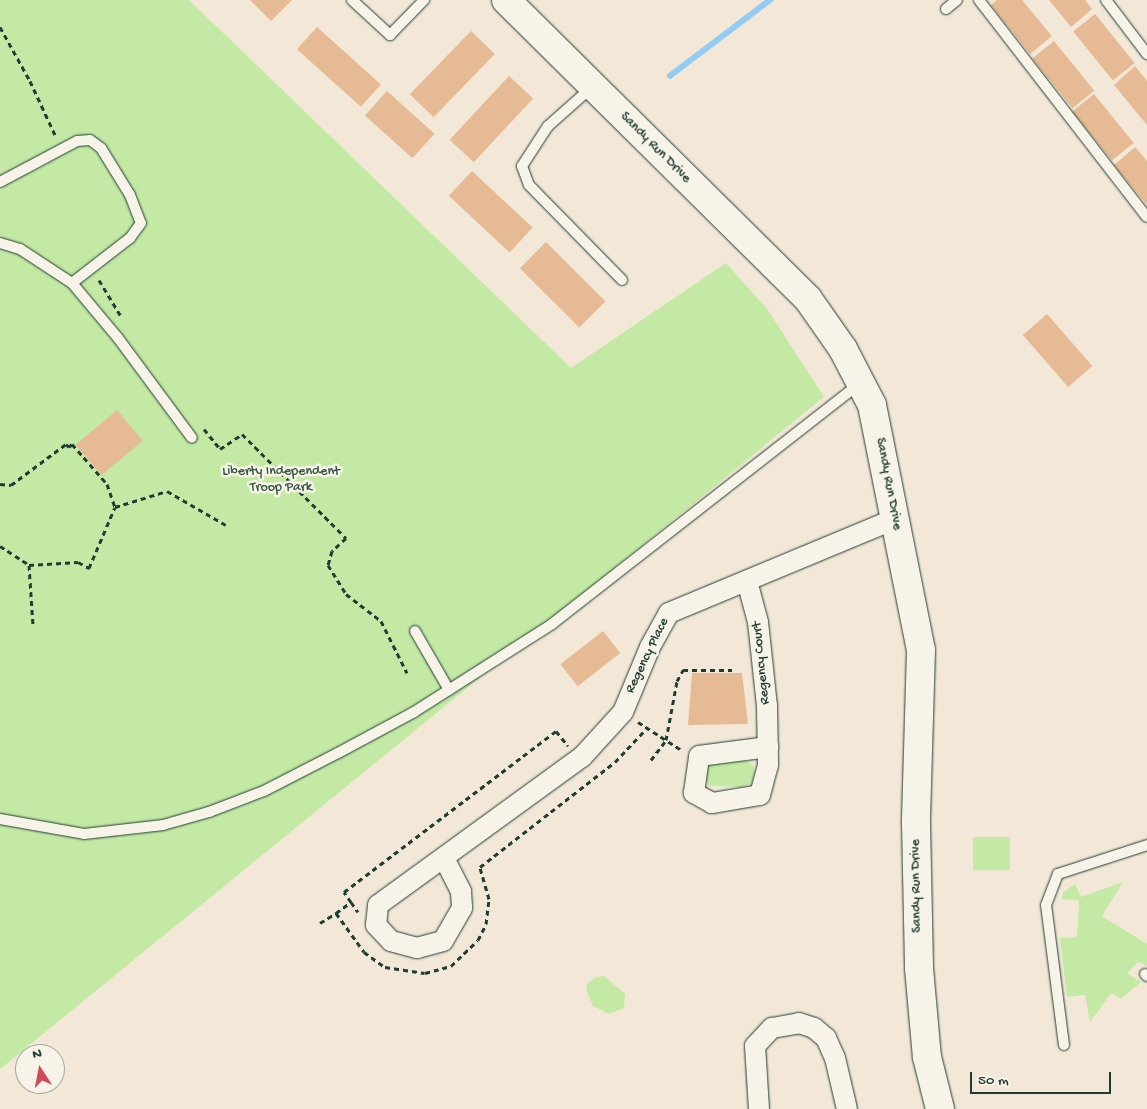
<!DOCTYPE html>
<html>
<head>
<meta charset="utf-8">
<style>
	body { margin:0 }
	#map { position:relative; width:1147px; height:1109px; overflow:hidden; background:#f3e8d7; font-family:"Gochi Hand",sans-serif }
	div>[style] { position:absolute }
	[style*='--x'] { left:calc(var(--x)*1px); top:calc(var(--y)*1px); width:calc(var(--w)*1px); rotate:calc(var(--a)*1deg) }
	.green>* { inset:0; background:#c4e9a4; transform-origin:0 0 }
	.stream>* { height:5.5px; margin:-2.75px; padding:0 2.75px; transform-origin:2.75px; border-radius:2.75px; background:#93cbf2 }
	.building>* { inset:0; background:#e5ba95; transform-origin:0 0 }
	.path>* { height:3px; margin-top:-1.5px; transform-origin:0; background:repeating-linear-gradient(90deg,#1f3d34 0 5px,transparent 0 9px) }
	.roads { filter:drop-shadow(0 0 1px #1f3d34) drop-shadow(0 0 1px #1f3d34) }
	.lane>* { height:10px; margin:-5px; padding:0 5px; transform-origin:5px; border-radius:5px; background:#f7f3e8 }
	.street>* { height:20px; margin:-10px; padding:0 10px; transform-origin:10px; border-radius:10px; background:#f7f3e8 }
	.secondary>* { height:28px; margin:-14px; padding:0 14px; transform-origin:14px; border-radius:14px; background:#f7f3e8 }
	span { translate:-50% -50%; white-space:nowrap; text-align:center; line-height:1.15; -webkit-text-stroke:5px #f7f3e8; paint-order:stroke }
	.street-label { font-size:14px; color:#1f3d34 }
	.park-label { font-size:14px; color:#385745 }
	.north { position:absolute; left:15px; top:1044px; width:50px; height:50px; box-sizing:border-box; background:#f7f3e8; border:1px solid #a1aaa0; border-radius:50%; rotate:349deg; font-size:14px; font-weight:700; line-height:20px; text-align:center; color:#1f3d34 }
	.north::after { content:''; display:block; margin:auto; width:18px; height:22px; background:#d1495b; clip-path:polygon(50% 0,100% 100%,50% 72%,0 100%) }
	.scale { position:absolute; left:970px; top:1072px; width:141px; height:22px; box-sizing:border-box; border:2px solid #1f3d34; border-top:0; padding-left:6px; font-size:15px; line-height:18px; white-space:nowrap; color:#1f3d34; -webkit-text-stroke:4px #f7f3e8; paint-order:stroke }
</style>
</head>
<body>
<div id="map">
	<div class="green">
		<div style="clip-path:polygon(0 0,189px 0,571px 368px,726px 263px,768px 310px,824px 397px,0 1069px)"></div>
		<div style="clip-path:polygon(727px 760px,747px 761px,753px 765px,756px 776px,752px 783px,741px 787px,709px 786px,704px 777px,704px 767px,709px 762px)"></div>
		<div style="left:973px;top:837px;width:37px;height:33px"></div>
		<div style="clip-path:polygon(1123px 882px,1102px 916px,1147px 944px,1147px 966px,1138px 962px,1127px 973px,1141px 982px,1121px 999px,1111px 993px,1090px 1022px,1085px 995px,1067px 997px,1060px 938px,1077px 937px,1079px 906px,1078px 900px,1062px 899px,1063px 892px,1075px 884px,1081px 897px)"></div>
		<div style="clip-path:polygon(604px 976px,625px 994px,624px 1008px,609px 1014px,593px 1006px,586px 989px,588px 983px,596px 977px)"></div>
	</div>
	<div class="stream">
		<div style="--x:670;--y:76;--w:126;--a:-37.2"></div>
	</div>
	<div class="building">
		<div style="clip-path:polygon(250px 0,292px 0,271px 21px)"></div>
		<div style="clip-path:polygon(997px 0,1022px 0,1052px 36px,1030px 54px,991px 5px)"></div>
		<div style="clip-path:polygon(1049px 0,1085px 0,1092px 9px,1071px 27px)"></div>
		<div style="left:1095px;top:14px;width:63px;height:28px;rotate:51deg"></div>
		<div style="left:317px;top:27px;width:86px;height:30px;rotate:42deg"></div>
		<div style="left:471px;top:31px;width:33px;height:88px;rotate:44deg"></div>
		<div style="left:1054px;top:41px;width:64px;height:28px;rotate:51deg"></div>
		<div style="clip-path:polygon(1135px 66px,1147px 81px,1147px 125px,1114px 85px)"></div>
		<div style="left:509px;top:76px;width:33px;height:87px;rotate:43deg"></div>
		<div style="left:387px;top:91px;width:64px;height:33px;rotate:42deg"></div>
		<div style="left:1094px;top:94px;width:63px;height:28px;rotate:51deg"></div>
		<div style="clip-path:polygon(1135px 147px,1147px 161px,1147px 205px,1114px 165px)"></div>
		<div style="left:472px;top:171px;width:83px;height:34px;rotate:43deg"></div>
		<div style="left:546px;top:242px;width:84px;height:37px;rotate:45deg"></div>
		<div style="left:1047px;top:314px;width:69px;height:32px;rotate:49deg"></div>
		<div style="left:117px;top:410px;width:40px;height:54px;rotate:50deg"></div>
		<div style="left:603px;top:631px;width:28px;height:54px;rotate:52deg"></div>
		<div style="clip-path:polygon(692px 673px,742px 673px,748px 724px,688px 725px)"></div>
	</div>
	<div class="path">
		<div style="--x:0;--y:27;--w:62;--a:60.9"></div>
		<div style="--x:30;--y:81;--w:62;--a:65.1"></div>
		<div style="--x:99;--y:280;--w:44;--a:58.8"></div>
		<div style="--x:204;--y:429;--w:26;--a:51"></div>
		<div style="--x:220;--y:449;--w:27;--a:-34"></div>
		<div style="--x:242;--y:434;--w:147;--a:45"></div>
		<div style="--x:346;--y:538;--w:19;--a:137"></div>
		<div style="--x:332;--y:551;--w:15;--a:106"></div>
		<div style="--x:328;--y:565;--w:34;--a:58"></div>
		<div style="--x:346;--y:594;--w:44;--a:37.6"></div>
		<div style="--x:381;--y:621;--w:58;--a:63.4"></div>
		<div style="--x:0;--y:484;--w:11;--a:5"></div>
		<div style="--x:11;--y:485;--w:69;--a:-36.7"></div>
		<div style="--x:66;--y:444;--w:4;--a:45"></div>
		<div style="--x:69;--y:447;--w:4;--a:-45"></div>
		<div style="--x:72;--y:444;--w:53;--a:48.8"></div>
		<div style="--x:107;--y:484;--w:24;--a:71"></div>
		<div style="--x:115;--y:507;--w:54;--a:-17.1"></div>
		<div style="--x:167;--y:491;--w:68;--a:30"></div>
		<div style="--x:0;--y:546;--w:35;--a:33"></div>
		<div style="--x:29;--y:565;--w:60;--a:86.2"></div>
		<div style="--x:29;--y:565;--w:49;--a:-3.5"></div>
		<div style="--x:78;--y:562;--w:13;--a:29"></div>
		<div style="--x:89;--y:568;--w:66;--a:-66.9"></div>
		<div style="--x:638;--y:722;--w:54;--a:32.8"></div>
		<div style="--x:651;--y:760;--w:25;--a:-53"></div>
		<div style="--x:666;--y:740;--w:60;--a:-79.4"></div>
		<div style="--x:677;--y:681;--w:13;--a:-61"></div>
		<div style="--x:683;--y:670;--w:49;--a:0"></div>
		<div style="--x:351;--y:902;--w:12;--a:-125"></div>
		<div style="--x:344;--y:892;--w:266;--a:-37.2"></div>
		<div style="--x:556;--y:731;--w:19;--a:51"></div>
		<div style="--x:336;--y:913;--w:19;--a:-36"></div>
		<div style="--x:351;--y:902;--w:12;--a:55"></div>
		<div style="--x:320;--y:923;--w:19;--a:-32"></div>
		<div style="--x:336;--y:913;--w:48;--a:54.3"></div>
		<div style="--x:364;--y:952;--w:26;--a:36"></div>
		<div style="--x:385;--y:967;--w:40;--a:8.5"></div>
		<div style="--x:425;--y:973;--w:27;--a:-15"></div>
		<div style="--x:451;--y:966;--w:37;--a:-44"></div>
		<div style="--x:478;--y:940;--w:18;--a:-63"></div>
		<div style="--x:486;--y:924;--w:25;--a:-83"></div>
		<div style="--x:489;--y:899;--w:33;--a:-106"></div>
		<div style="--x:480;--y:867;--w:171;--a:-37.9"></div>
		<div style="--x:615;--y:762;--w:47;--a:-46.7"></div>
	</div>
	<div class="roads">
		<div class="lane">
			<div style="--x:352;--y:0;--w:52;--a:42.6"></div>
			<div style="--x:390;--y:35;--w:49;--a:-45.8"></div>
			<div style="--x:979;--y:0;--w:274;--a:52.3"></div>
			<div style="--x:1106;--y:0;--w:68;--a:52.8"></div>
			<div style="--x:946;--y:9;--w:14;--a:-39"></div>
			<div style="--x:592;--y:87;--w:59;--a:138.4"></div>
			<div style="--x:548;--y:126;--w:48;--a:123"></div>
			<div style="--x:522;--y:166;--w:20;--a:70"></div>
			<div style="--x:529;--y:185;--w:133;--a:45.6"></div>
			<div style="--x:0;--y:182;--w:87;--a:-28"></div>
			<div style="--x:77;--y:141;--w:13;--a:-4"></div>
			<div style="--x:90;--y:140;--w:14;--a:36"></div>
			<div style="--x:101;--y:148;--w:55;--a:58.3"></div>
			<div style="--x:130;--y:195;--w:30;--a:69"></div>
			<div style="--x:141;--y:223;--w:19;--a:126"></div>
			<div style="--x:130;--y:238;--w:73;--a:142.2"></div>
			<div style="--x:0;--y:243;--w:21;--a:17"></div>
			<div style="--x:20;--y:249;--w:62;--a:33.2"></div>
			<div style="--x:72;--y:283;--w:72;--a:50.1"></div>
			<div style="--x:118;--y:338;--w:124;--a:53.5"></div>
			<div style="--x:415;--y:631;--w:68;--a:60"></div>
			<div style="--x:0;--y:819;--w:85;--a:10.1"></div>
			<div style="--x:84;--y:834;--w:80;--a:-6.5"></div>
			<div style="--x:163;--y:825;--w:48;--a:-15.8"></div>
			<div style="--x:209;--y:812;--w:59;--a:-20.9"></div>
			<div style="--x:264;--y:791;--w:83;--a:-27.2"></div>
			<div style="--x:338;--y:753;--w:86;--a:-28.3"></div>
			<div style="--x:414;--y:712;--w:164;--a:-32.5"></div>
			<div style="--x:552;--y:624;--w:391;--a:-38"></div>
			<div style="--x:1145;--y:974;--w:3;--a:45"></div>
			<div style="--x:1064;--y:1045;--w:141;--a:-97.3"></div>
			<div style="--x:1046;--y:905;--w:33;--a:-69"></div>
			<div style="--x:1058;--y:874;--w:94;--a:-18"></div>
		</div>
		<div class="street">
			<div style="--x:747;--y:581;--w:42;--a:75"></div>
			<div style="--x:758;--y:622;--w:84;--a:83.9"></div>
			<div style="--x:767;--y:706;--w:59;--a:89"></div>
			<div style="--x:768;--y:765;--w:31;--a:105"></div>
			<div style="--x:760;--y:795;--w:49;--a:170.5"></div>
			<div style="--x:712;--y:803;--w:21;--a:-151"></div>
			<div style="--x:694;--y:793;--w:37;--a:-82"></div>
			<div style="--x:699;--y:756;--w:70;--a:-7.4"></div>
			<div style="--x:444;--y:858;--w:38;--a:63"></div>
			<div style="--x:461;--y:892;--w:16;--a:86"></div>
			<div style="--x:462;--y:908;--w:38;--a:120"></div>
			<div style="--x:443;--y:941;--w:27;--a:165"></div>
			<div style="--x:417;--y:948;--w:27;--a:-165"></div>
			<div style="--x:391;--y:941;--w:22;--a:-133"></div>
			<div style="--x:376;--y:925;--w:20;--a:-84"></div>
			<div style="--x:378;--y:905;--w:252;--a:-36"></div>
			<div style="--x:582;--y:757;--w:61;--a:-47.7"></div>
			<div style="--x:623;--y:712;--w:70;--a:-67.4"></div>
			<div style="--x:650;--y:647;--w:39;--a:-61"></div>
			<div style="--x:669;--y:613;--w:245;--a:-22.6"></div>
			<div style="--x:759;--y:1109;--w:63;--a:-93.6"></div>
			<div style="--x:755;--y:1046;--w:25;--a:-47"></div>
			<div style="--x:772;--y:1028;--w:27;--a:-10"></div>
			<div style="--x:799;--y:1023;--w:16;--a:18"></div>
			<div style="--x:814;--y:1028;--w:16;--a:40"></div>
			<div style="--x:826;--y:1038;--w:22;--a:66"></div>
			<div style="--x:835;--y:1058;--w:52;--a:76.8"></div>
		</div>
		<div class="secondary">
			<div style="--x:506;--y:0;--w:425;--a:44.7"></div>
			<div style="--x:808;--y:299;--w:61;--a:55"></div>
			<div style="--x:843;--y:349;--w:63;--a:62.6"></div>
			<div style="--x:872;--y:405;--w:250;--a:78.7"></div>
			<div style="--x:921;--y:650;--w:173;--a:91.7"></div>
			<div style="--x:916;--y:823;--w:145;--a:88.8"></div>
			<div style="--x:919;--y:968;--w:89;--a:84.9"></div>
			<div style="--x:927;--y:1057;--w:54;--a:76"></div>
		</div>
	</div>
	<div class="street-label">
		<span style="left:655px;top:148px;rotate:45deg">Sandy Run Drive</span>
		<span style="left:888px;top:484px;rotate:79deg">Sandy Run Drive</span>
		<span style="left:648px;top:656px;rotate:-64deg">Regency Place</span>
		<span style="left:762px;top:663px;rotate:-96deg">Regency Court</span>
		<span style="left:917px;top:886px;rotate:-91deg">Sandy Run Drive</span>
	</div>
	<div class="park-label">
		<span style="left:281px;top:480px">Liberty Independent<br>Troop Park</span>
	</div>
	<div class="north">N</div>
	<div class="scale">50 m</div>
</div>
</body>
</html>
